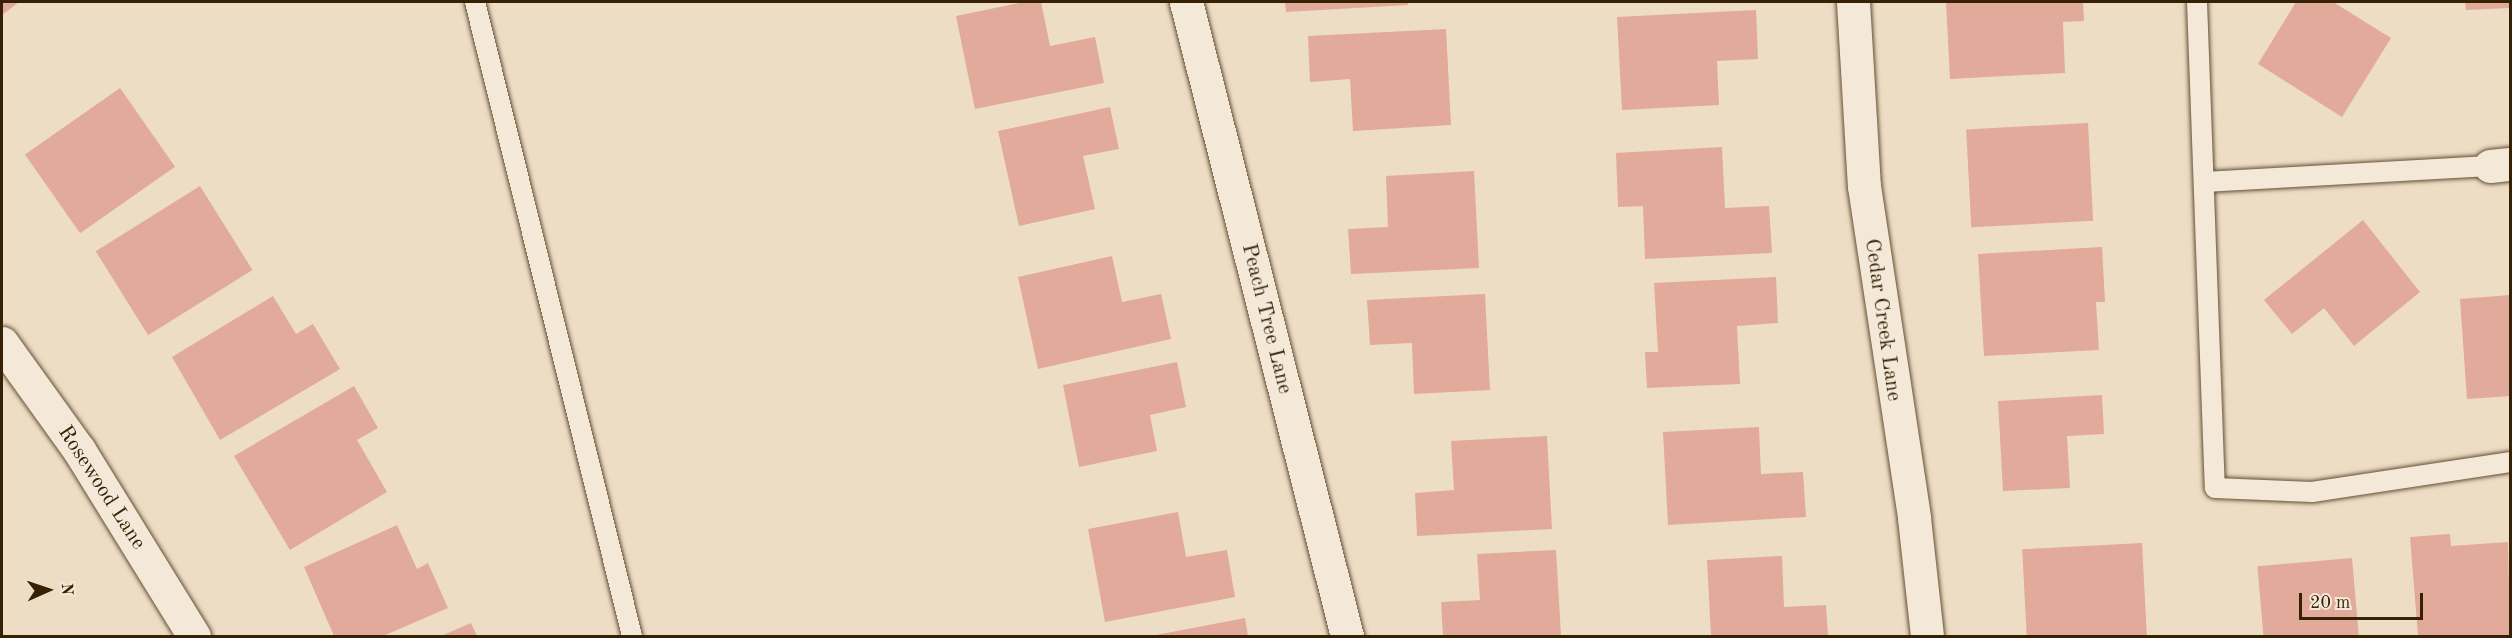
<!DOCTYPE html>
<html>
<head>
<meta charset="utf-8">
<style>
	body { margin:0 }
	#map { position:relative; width:2512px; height:638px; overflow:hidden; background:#eeddc5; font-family:"Old Standard TT",serif }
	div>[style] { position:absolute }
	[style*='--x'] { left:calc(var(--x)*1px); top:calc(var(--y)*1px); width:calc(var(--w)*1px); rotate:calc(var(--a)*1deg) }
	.building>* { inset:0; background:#e2aa9a; transform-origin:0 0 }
	.roads { filter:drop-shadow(0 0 2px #645035) drop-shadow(0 0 2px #645035) }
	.lane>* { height:20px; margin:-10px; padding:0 10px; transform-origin:10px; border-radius:10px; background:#f4e9d9 }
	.street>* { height:33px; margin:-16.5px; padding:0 16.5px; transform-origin:16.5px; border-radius:16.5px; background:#f4e9d9 }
	.secondary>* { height:33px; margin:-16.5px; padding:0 16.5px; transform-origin:16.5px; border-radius:16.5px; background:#f4e9d9 }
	span { translate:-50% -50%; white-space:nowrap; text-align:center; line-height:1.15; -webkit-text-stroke:4.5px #f4e9d9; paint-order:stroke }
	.street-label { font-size:21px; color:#362105 }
	.frame { position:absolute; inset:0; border:3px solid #362105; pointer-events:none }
	.north { position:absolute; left:18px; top:560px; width:60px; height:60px; -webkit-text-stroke:4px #f4e9d9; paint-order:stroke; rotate:87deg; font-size:16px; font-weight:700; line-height:24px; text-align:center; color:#362105 }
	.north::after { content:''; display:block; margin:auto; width:21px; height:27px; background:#362105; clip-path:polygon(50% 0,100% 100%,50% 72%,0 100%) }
	.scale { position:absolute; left:2299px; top:593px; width:124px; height:27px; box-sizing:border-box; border:3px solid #362105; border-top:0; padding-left:8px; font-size:18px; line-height:21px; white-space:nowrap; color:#362105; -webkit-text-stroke:4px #f4e9d9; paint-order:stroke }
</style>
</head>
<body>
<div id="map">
	<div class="building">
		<div style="clip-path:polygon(2px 2px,19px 2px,2px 15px)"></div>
		<div style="clip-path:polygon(1024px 2px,1041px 2px,1050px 46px,1095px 37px,1104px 83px,975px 109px,956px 16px)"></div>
		<div style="clip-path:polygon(1285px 2px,1408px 2px,1408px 5px,1286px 12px)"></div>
		<div style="clip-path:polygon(1946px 2px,2083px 2px,2084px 21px,2063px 22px,2065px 73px,1950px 79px)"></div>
		<div style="clip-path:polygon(2296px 2px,2333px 2px,2391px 38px,2342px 117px,2258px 64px)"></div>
		<div style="clip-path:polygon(2465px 2px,2510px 2px,2510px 8px,2466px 10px)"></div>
		<div style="clip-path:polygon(1756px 10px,1758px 59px,1717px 61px,1719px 105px,1622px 110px,1617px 17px)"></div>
		<div style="clip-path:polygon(1446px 29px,1451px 125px,1353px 131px,1350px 79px,1310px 82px,1308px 36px)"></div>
		<div style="left:120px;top:88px;width:96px;height:116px;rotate:55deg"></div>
		<div style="clip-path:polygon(1110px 107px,1119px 149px,1083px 156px,1095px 209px,1019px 226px,998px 131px)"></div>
		<div style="left:2088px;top:123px;width:98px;height:122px;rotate:87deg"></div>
		<div style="clip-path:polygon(1722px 147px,1725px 208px,1769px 206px,1772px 253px,1645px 259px,1643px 206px,1618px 207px,1616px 153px)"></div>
		<div style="clip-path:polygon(1474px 171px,1479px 268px,1351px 274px,1348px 229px,1388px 227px,1386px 176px)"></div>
		<div style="left:200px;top:186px;width:99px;height:123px;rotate:58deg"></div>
		<div style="clip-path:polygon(2363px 220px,2420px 292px,2354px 346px,2324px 308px,2292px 334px,2264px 300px)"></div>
		<div style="clip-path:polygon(2102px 247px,2105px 302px,2096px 302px,2099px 350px,1984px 356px,1978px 254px)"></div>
		<div style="clip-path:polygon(1112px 256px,1122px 302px,1161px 294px,1171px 339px,1038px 369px,1018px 277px)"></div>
		<div style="clip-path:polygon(1776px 277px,1778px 323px,1737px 326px,1740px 384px,1647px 388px,1645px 352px,1658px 352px,1654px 283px)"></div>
		<div style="clip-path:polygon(1485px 294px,1490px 390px,1414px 394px,1412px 343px,1370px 345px,1367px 300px)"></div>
		<div style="clip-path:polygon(2510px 295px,2510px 396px,2467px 399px,2460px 299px)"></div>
		<div style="clip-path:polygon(273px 296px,296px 334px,313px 324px,340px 369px,220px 440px,172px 357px)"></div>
		<div style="clip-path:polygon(1177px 362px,1186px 407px,1150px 415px,1157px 451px,1079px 467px,1063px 385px)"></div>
		<div style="clip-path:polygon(354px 386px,378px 428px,357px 440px,387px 492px,290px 550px,234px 456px)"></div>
		<div style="clip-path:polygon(2102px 395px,2104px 434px,2067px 436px,2070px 488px,2003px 491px,1998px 401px)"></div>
		<div style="clip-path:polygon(1759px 427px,1761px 474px,1803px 472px,1806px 517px,1668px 525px,1663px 432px)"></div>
		<div style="clip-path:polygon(1547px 436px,1552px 529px,1417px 536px,1415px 493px,1454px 490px,1451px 441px)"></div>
		<div style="clip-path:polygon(1178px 512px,1186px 557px,1227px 550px,1235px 597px,1105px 622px,1088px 529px)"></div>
		<div style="clip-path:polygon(397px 525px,417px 569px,428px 563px,448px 608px,383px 636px,334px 636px,304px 567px)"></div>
		<div style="clip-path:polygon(2450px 534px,2451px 546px,2508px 542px,2510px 635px,2418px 636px,2410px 537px)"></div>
		<div style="left:2142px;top:543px;width:93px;height:120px;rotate:87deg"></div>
		<div style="clip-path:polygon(1556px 550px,1561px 636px,1443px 636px,1441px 602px,1480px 600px,1477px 554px)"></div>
		<div style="clip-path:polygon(1782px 556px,1784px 607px,1826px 605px,1828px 636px,1711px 636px,1707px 560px)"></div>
		<div style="left:2352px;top:558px;width:78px;height:95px;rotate:85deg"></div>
		<div style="clip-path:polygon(1245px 618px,1248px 636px,1156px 636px,1156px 635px)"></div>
		<div style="clip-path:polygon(471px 623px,477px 636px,441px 636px)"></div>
	</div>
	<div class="roads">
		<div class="lane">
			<div style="--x:475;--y:2;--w:653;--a:76.09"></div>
			<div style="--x:2197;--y:2;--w:486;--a:87.9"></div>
			<div style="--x:2215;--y:488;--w:97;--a:2.4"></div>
			<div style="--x:2312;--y:492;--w:200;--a:-8.6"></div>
			<div style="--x:2204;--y:182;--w:286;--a:-3.2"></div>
		</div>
		<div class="street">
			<div style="--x:1186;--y:2;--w:654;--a:75.75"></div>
			<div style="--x:1853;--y:2;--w:184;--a:86.6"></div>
			<div style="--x:1864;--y:186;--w:336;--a:81.4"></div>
			<div style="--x:1914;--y:518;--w:119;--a:83.7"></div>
			<div style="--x:2490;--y:166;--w:20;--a:-6"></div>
		</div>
		<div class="secondary">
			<div style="--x:2;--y:343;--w:132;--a:54.3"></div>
			<div style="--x:79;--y:450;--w:219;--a:58.3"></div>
		</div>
	</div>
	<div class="street-label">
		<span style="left:1266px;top:319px;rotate:76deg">Peach Tree Lane</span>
		<span style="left:1882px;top:320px;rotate:82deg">Cedar Creek Lane</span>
		<span style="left:101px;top:488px;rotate:57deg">Rosewood Lane</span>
	</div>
	<div class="frame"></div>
	<div class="north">N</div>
	<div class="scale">20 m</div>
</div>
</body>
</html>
